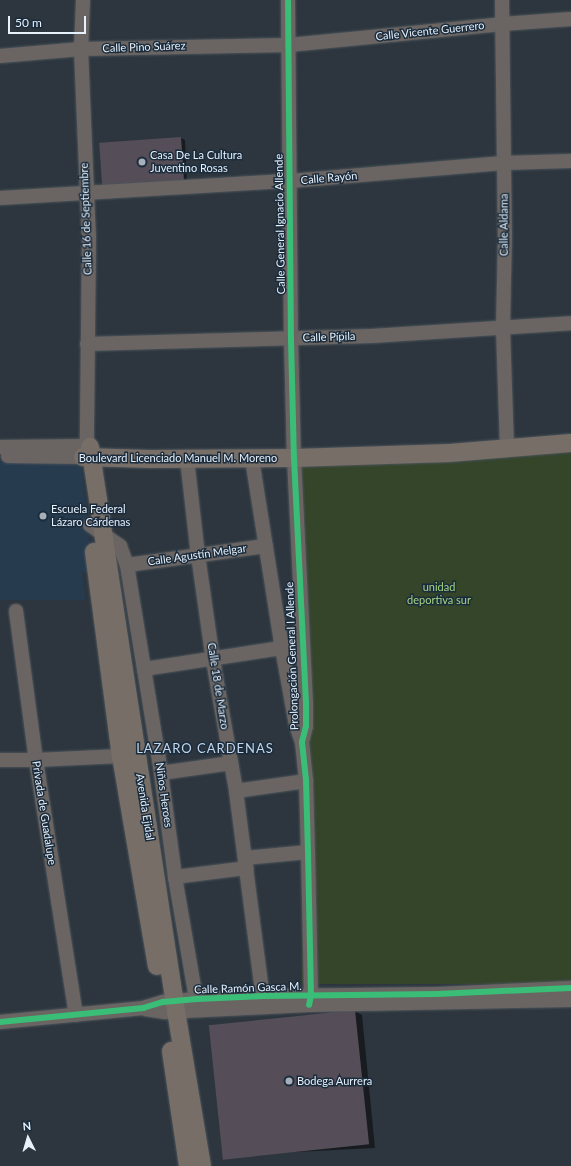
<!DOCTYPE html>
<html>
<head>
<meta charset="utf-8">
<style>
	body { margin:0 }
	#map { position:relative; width:571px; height:1166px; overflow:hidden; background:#2d363e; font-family:Lato,sans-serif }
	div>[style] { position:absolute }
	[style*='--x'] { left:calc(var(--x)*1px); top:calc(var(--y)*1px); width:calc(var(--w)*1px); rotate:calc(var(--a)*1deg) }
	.built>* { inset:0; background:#273b4f }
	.green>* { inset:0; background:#34452a; transform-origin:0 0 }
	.shadow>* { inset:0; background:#0007 }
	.building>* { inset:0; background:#554e58; transform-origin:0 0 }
	.roads { filter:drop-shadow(0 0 1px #4c545b) drop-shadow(0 0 1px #4c545b) }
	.minor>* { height:14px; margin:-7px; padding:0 7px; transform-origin:7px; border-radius:7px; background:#6a6562 }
	.major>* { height:18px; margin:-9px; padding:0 9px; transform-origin:9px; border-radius:9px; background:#776e67 }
	.cycleway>* { height:6px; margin:-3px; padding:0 3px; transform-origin:3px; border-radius:3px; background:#3abd76 }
	.dots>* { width:11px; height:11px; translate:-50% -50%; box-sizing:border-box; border:2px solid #1b2c3c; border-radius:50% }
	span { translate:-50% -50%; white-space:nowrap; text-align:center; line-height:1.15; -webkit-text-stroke:3px #1b2c3c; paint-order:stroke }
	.street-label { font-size:11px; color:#e7f1fc }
	.poi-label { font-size:11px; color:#e7f1fc }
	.left { translate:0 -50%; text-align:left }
	.park-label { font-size:11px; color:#a5d481 }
	.quarter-label { font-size:13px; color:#c2d6ec; letter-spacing:1px }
	.north { position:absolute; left:8px; top:1118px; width:40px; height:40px; -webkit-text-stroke:3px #1b2c3c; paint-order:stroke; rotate:355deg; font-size:11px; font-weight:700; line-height:16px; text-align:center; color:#e7f1fc }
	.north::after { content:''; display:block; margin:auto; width:14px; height:18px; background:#e7f1fc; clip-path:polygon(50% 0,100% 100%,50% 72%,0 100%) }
	.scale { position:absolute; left:8px; top:16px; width:78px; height:18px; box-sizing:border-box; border:2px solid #e7f1fc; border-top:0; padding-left:5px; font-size:12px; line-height:14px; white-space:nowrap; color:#e7f1fc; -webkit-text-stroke:3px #1b2c3c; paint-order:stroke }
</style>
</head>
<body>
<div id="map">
	<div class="built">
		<div style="clip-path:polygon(81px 458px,92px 572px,82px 572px,85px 600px,0 600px,0 460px)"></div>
	</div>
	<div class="green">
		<div style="left:571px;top:453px;width:531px;height:269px;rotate:90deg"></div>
	</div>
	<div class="shadow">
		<div style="clip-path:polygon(181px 138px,185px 140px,187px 184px,100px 143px)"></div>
		<div style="clip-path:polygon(355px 1011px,362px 1015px,375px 1148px,234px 1155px,226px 1151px)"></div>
	</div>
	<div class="building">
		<div style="left:181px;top:137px;width:45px;height:82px;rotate:86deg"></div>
		<div style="left:355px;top:1010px;width:135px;height:147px;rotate:84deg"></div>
	</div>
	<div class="roads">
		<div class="minor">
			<div style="--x:83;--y:0;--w:49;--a:92.3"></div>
			<div style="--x:81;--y:49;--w:187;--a:87.6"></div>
			<div style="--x:89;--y:236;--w:203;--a:90.6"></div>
			<div style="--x:87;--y:439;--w:9;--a:69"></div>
			<div style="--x:288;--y:0;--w:339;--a:89.5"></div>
			<div style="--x:291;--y:339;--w:119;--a:88.6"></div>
			<div style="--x:294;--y:458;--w:244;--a:87.2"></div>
			<div style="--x:306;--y:702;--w:24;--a:90"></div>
			<div style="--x:306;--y:726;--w:16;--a:104"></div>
			<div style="--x:302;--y:742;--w:39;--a:84"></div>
			<div style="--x:306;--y:781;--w:71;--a:88.4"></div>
			<div style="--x:308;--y:852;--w:143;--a:88.8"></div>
			<div style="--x:311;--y:995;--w:10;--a:101"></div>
			<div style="--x:502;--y:0;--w:233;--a:89.3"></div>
			<div style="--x:505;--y:233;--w:95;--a:91.2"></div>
			<div style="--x:503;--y:328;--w:121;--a:88.1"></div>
			<div style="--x:0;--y:56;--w:81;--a:-4.9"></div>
			<div style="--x:81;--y:49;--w:208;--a:-1.1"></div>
			<div style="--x:289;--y:45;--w:214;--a:-5.6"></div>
			<div style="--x:502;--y:24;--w:69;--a:-4.1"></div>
			<div style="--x:0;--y:198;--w:290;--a:-3.4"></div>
			<div style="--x:290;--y:181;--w:214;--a:-4.8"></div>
			<div style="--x:503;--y:163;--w:68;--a:-1.7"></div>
			<div style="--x:87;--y:344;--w:285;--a:-1.6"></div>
			<div style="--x:372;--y:336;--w:199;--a:-3.7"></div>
			<div style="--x:0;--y:447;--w:86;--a:-0.7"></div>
			<div style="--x:8;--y:456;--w:75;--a:0.8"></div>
			<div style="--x:187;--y:459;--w:97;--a:83.5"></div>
			<div style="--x:198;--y:555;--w:106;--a:81.9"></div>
			<div style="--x:213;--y:660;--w:133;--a:80"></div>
			<div style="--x:236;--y:791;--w:218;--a:82.6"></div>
			<div style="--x:252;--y:459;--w:191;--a:81"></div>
			<div style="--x:282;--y:648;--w:78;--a:79.7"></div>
			<div style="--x:296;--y:725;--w:18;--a:71"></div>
			<div style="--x:90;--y:525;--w:37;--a:35"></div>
			<div style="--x:120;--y:546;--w:20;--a:70"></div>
			<div style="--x:127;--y:565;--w:211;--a:80.7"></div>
			<div style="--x:161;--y:773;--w:105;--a:82.3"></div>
			<div style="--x:175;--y:877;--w:135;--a:80.2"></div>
			<div style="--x:127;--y:565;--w:140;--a:-7.8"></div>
			<div style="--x:16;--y:611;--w:150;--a:82.4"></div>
			<div style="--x:36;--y:760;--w:258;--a:81.1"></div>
			<div style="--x:144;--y:669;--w:140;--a:-8.7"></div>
			<div style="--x:0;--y:760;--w:36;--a:0"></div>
			<div style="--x:36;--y:760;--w:85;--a:-2.7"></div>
			<div style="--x:161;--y:773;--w:71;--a:-8.1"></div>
			<div style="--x:236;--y:791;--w:71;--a:-8.1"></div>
			<div style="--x:245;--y:858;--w:63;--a:-5.4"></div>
			<div style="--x:175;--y:877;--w:72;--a:-7.2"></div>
			<div style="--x:145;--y:1009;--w:20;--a:9"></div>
			<div style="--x:165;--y:1012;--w:144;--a:-2.8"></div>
			<div style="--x:309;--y:1005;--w:262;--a:-1.1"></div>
			<div style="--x:0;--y:1022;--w:144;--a:-5.6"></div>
			<div style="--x:143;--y:1008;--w:21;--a:-17"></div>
			<div style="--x:163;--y:1002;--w:34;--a:-5"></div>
			<div style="--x:197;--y:999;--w:67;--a:-2.6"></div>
			<div style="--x:264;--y:996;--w:173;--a:-0.7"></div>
			<div style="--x:437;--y:994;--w:134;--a:-2.6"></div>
		</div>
		<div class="major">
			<div style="--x:90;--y:447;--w:571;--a:81.33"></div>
			<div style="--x:176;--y:1011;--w:157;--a:80.5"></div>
			<div style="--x:83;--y:457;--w:67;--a:1.7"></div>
			<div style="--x:150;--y:459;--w:144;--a:-0.4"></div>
			<div style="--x:294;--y:458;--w:156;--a:-1.8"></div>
			<div style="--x:450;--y:453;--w:121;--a:-4.7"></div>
			<div style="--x:94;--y:552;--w:206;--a:82.5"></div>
			<div style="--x:121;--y:756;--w:213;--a:80.3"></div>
			<div style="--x:171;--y:1051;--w:116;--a:81.6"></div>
		</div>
	</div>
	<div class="cycleway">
		<div style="--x:288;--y:0;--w:339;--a:89.5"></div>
		<div style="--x:291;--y:339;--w:119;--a:88.6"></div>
		<div style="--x:294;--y:458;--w:244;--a:87.2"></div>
		<div style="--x:306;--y:702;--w:24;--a:90"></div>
		<div style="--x:306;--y:726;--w:16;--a:104"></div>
		<div style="--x:302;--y:742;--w:39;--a:84"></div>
		<div style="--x:306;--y:781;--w:71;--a:88.4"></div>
		<div style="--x:308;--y:852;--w:143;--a:88.8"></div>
		<div style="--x:311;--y:995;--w:10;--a:101"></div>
		<div style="--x:0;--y:1022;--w:144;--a:-5.6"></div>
		<div style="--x:143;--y:1008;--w:21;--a:-17"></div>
		<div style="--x:163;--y:1002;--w:34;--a:-5"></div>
		<div style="--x:197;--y:999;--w:67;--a:-2.6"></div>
		<div style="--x:264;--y:996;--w:173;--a:-0.7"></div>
		<div style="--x:437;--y:994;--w:134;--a:-2.6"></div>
	</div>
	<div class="dots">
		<div style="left:142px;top:162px;background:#a6b0ba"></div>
		<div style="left:43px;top:516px;background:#a6b0ba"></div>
		<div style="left:289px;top:1081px;background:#a6b0ba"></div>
	</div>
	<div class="street-label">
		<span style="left:430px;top:31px;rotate:-6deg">Calle Vicente Guerrero</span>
		<span style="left:144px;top:47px;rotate:-2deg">Calle Pino Suárez</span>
		<span style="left:329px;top:178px;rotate:-5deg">Calle Rayón</span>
		<span style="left:86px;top:219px;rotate:-92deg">Calle 16 de Septiembre</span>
		<span style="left:280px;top:224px;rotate:-91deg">Calle General Ignacio Allende</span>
		<span style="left:504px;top:225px;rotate:-90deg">Calle Aldama</span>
		<span style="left:329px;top:337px;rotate:-2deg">Calle Pípila</span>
		<span style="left:178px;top:458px">Boulevard Licenciado Manuel M. Moreno</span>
		<span style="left:197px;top:555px;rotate:-8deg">Calle Agustín Melgar</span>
		<span style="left:292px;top:656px;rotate:-92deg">Prolongación General I Allende</span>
		<span style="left:218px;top:686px;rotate:81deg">Calle 18 de Marzo</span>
		<span style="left:164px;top:795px;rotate:82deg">Niños Heroes</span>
		<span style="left:145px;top:807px;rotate:81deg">Avenida Ejidal</span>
		<span style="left:44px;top:813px;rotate:81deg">Privada de Guadalupe</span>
		<span style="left:248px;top:988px;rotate:-2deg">Calle Ramón Gasca M.</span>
	</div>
	<div class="poi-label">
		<span class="left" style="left:150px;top:162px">Casa De La Cultura<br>Juventino Rosas</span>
		<span class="left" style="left:51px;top:516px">Escuela Federal<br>Lázaro Cárdenas</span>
		<span class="left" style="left:297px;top:1081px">Bodega Aurrera</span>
	</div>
	<div class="park-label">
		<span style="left:439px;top:594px">unidad<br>deportiva sur</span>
	</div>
	<div class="quarter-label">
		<span style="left:205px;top:748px">LAZARO CARDENAS</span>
	</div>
	<div class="north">N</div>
	<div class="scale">50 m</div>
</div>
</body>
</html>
